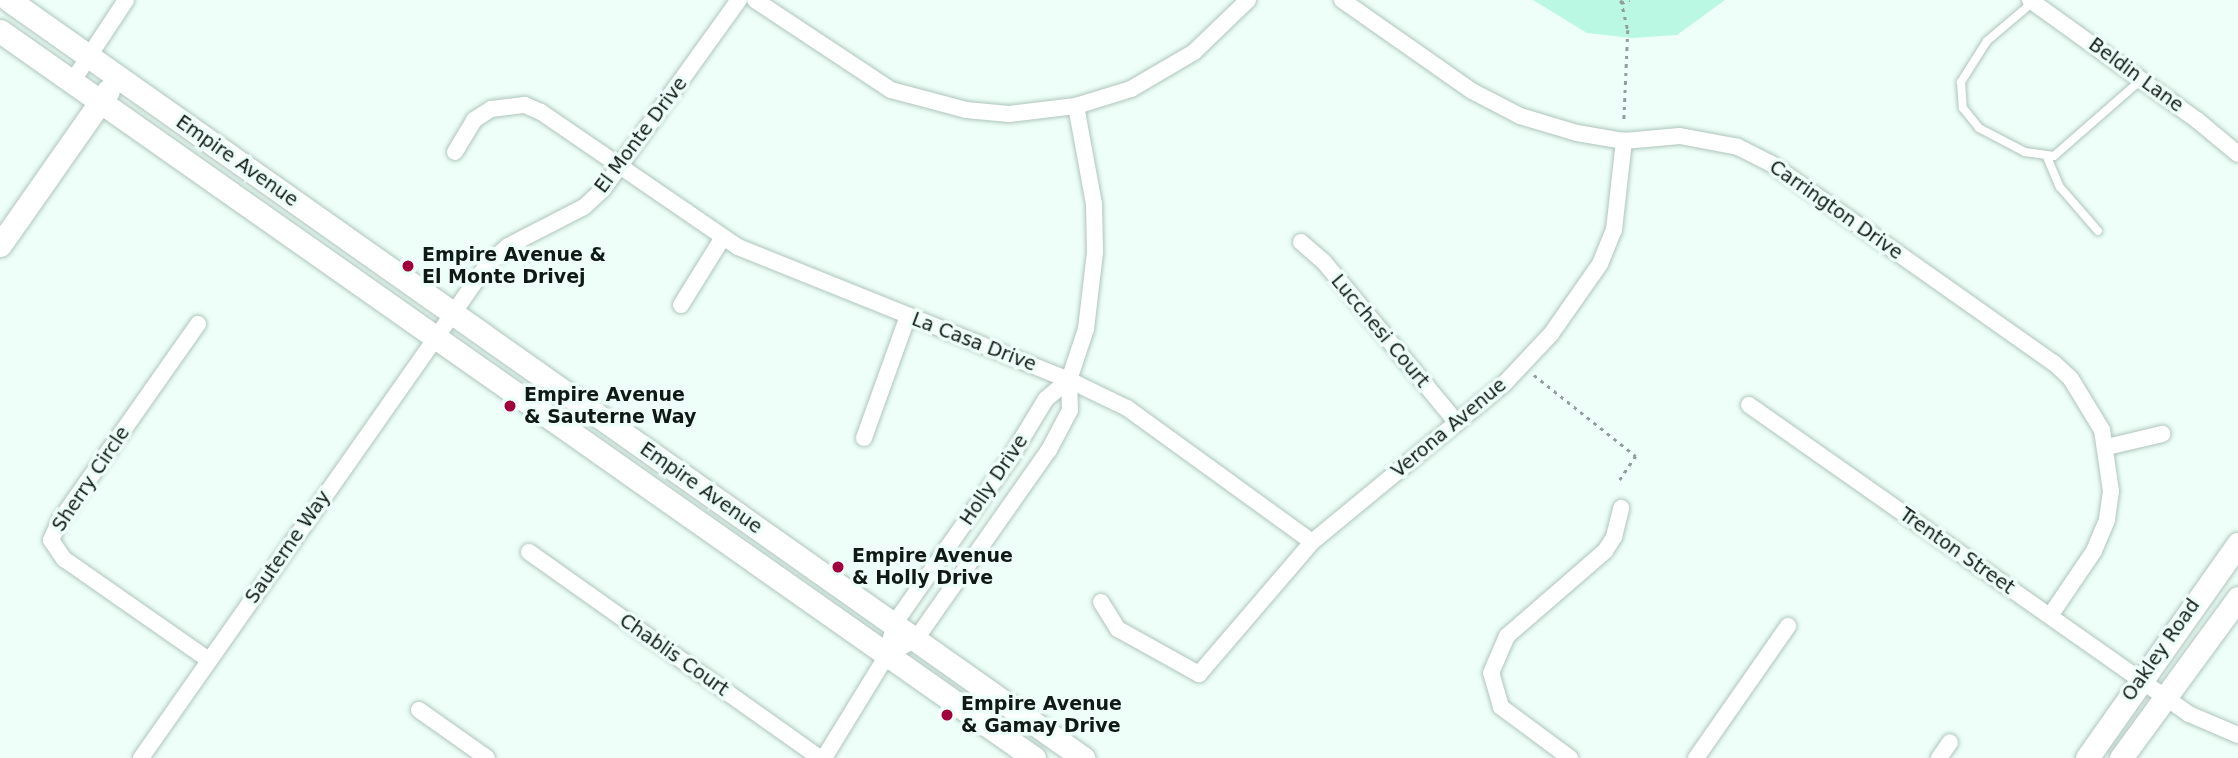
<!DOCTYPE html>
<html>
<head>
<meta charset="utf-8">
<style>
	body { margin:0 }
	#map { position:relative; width:2238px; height:758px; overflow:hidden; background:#edfff8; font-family:"DejaVu Sans",sans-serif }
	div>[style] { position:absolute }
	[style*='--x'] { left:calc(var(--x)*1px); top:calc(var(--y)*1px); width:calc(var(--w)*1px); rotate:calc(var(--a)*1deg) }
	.green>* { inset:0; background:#bbf8e3 }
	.path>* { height:2.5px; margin-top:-1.25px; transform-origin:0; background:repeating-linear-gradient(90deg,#919f9a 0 3.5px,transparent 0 8.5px) }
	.roads { filter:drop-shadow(0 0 2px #afc5bc) drop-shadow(0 0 2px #afc5bc) }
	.lane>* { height:8px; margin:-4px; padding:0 4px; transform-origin:4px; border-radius:4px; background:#fff }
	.street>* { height:16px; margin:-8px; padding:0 8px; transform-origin:8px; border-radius:8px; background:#fff }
	.secondary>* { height:23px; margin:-11.5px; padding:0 11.5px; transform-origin:11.5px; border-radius:11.5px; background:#fff }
	.dots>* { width:19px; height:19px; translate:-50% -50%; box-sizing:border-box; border:4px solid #edfff8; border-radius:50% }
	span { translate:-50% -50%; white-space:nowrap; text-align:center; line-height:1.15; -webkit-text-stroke:7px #edfff8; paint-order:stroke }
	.street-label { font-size:19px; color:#111917 }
	.poi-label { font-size:19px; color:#111917; font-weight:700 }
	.left { translate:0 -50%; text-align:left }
</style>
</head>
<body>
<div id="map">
	<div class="green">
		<div style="clip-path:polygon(1533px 0,1725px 0,1677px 35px,1632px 38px,1587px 33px)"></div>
	</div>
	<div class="path">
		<div style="--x:1621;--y:0;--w:31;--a:77"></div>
		<div style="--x:1628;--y:30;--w:93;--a:92.5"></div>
		<div style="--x:1621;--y:3;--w:9;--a:-18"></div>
		<div style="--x:1534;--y:375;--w:130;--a:38.5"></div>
		<div style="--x:1636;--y:456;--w:29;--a:124"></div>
	</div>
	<div class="roads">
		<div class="lane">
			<div style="--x:2033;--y:2;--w:60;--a:139.7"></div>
			<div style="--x:1987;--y:41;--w:49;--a:122.4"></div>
			<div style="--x:1961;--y:82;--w:26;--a:86"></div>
			<div style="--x:1963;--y:108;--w:26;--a:51"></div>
			<div style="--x:1979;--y:128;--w:52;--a:27.6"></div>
			<div style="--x:2025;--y:152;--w:29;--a:8"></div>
			<div style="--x:2054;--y:156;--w:117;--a:-41.2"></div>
			<div style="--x:2047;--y:157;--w:33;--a:67"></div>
			<div style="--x:2060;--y:187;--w:58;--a:49.2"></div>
		</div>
		<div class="street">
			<div style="--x:755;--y:0;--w:163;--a:33.5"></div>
			<div style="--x:891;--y:90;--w:78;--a:14.9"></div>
			<div style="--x:966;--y:110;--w:43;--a:5.3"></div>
			<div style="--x:1009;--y:114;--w:67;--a:-6.8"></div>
			<div style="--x:1076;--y:106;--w:58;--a:-17.2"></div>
			<div style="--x:1131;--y:89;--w:73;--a:-30.4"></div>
			<div style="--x:1194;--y:52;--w:75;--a:-43.9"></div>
			<div style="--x:1342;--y:0;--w:159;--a:35"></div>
			<div style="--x:1472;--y:91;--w:54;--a:27.5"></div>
			<div style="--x:1520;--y:116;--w:59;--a:16.6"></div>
			<div style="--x:1577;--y:133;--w:48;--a:9.7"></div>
			<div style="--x:1624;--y:141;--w:56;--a:-5.1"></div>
			<div style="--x:1680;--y:136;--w:59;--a:10.7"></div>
			<div style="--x:1738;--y:147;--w:36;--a:27"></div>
			<div style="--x:1770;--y:163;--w:347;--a:35.2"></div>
			<div style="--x:2054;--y:363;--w:23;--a:43"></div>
			<div style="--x:2071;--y:379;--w:60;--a:58.7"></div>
			<div style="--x:2102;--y:430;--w:62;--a:81.6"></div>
			<div style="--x:2111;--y:491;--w:29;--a:98"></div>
			<div style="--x:2107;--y:520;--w:34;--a:113"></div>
			<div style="--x:2094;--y:551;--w:78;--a:124.1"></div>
			<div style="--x:2030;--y:0;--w:206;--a:35.7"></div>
			<div style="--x:2197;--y:120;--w:53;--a:39.7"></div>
			<div style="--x:72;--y:82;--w:98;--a:-56.6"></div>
			<div style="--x:455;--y:152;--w:37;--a:-59"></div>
			<div style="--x:474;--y:120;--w:20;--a:-33"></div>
			<div style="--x:491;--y:109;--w:34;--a:-7"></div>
			<div style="--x:525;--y:105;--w:17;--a:24"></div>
			<div style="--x:541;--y:112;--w:239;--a:34.4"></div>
			<div style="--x:738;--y:247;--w:357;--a:21.9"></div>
			<div style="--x:1069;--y:380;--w:64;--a:25.8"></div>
			<div style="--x:1127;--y:408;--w:228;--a:35.9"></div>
			<div style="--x:1301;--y:242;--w:30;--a:41"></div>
			<div style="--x:1324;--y:262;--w:209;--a:50.4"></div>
			<div style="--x:681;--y:305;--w:78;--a:-58.2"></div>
			<div style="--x:198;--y:324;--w:240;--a:125.1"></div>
			<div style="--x:60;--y:520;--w:22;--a:114"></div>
			<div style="--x:51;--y:540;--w:23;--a:56"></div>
			<div style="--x:64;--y:559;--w:177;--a:34.9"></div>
			<div style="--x:1749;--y:405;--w:538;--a:35.08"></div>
			<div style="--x:2189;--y:714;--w:53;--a:23.2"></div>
			<div style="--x:864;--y:438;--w:130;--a:-70.2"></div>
			<div style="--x:2107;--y:447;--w:57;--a:-13.3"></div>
			<div style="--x:529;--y:552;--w:357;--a:35.3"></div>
			<div style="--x:1101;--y:602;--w:32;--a:58"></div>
			<div style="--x:1118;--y:629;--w:93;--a:29.1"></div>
			<div style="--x:1199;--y:674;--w:174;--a:-49.4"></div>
			<div style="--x:1312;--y:542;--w:249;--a:-39.5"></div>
			<div style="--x:1504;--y:384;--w:69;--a:-46.8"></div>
			<div style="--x:1551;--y:334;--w:85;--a:-55"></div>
			<div style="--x:1600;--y:264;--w:37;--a:-68"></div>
			<div style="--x:1614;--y:230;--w:90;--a:-83.6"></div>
			<div style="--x:887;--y:655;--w:33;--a:-29"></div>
			<div style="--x:916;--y:639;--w:231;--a:-54.9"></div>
			<div style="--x:1049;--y:450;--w:45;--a:-62.3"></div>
			<div style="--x:1070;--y:410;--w:30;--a:-92"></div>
			<div style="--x:1069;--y:380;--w:54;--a:-71.6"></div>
			<div style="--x:1086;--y:329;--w:78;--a:-83.3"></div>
			<div style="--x:1095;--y:252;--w:48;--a:-91.2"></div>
			<div style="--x:1094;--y:204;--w:100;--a:-100.4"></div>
			<div style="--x:419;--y:710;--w:83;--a:35.2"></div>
			<div style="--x:141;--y:758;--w:602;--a:-54.94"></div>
			<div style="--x:487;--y:265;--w:28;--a:-42"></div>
			<div style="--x:508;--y:246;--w:85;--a:-27.2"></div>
			<div style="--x:584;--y:207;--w:26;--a:-43"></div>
			<div style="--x:603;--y:189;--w:233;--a:-54.3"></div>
			<div style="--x:824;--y:758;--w:121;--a:-58.5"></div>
			<div style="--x:887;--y:655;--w:32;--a:-77"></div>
			<div style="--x:894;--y:624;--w:200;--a:-55"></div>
			<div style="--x:1009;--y:460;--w:71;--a:-58.8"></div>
			<div style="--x:1046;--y:399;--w:30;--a:-40"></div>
			<div style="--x:1570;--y:758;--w:86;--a:-143.5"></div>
			<div style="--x:1501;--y:707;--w:35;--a:-106"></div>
			<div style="--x:1491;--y:673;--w:40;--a:-66.6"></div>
			<div style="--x:1507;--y:636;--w:130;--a:-40.9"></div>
			<div style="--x:1605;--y:551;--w:17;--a:-57"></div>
			<div style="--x:1614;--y:537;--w:30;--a:-76"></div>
			<div style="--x:1696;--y:758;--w:161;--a:-55.1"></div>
			<div style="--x:1939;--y:758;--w:19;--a:-55"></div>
		</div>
		<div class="secondary">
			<div style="--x:9;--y:0;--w:1315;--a:35.21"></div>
			<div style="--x:0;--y:31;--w:1264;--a:35.11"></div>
			<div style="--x:0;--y:245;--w:188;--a:-55"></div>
			<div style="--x:2087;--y:758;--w:262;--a:-54.8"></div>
			<div style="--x:2121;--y:758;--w:198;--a:-53.8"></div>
		</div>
	</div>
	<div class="dots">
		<div style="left:408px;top:266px;background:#a0013d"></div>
		<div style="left:510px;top:406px;background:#a0013d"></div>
		<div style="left:838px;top:567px;background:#a0013d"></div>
		<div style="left:947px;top:715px;background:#a0013d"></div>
	</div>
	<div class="street-label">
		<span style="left:2136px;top:75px;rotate:36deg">Beldin Lane</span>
		<span style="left:641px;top:135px;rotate:-53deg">El Monte Drive</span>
		<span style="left:237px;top:161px;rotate:35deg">Empire Avenue</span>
		<span style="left:1836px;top:210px;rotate:35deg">Carrington Drive</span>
		<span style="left:1380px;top:331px;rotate:50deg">Lucchesi Court</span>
		<span style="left:974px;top:342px;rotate:21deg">La Casa Drive</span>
		<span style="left:1449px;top:428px;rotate:-40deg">Verona Avenue</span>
		<span style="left:91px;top:479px;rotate:-56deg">Sherry Circle</span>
		<span style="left:994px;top:480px;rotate:-56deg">Holly Drive</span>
		<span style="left:701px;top:488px;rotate:35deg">Empire Avenue</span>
		<span style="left:288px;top:547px;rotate:-55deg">Sauterne Way</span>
		<span style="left:1957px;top:551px;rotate:35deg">Trenton Street</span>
		<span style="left:2161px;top:650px;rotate:-55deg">Oakley Road</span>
		<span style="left:674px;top:655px;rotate:35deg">Chablis Court</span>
	</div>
	<div class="poi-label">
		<span class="left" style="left:422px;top:266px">Empire Avenue &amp;<br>El Monte Drivej</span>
		<span class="left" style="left:524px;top:406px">Empire Avenue<br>&amp; Sauterne Way</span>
		<span class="left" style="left:852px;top:567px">Empire Avenue<br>&amp; Holly Drive</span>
		<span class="left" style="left:961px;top:715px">Empire Avenue<br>&amp; Gamay Drive</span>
	</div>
</div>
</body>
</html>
